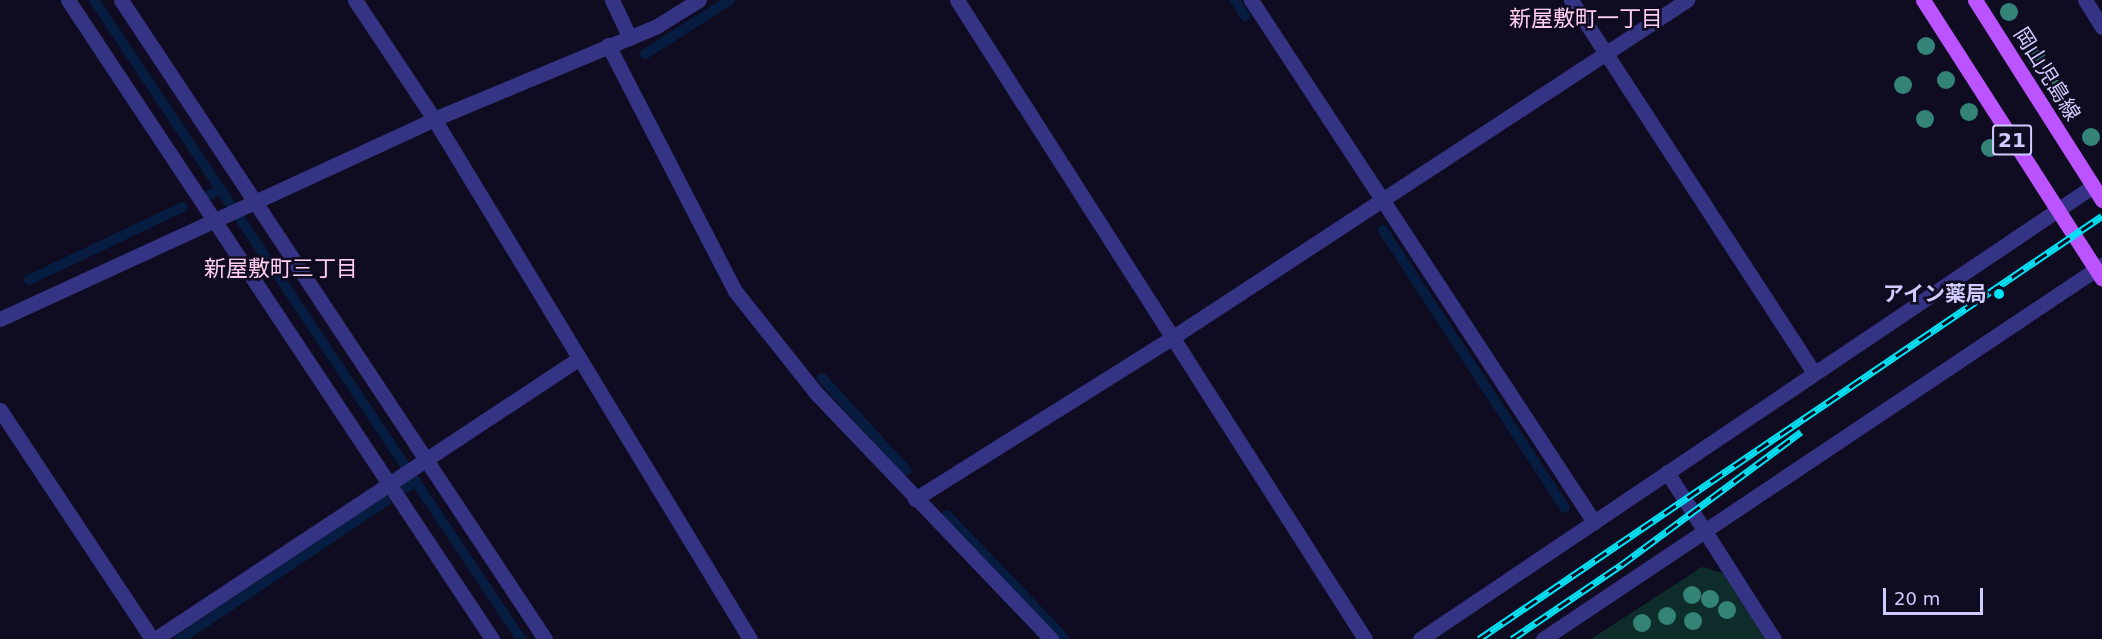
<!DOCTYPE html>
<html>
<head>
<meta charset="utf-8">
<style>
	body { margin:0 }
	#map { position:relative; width:2102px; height:639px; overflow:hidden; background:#0f0c21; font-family:"DejaVu Sans","Noto Sans JP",sans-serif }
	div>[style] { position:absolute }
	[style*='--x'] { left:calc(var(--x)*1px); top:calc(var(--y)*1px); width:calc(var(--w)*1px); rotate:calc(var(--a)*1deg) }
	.green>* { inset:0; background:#0e2c2a }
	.stream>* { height:10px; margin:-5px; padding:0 5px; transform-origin:5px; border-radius:5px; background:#061c40 }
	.minor>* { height:15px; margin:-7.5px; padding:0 7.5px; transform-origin:7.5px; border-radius:7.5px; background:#353384 }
	.major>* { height:15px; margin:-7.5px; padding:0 7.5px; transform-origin:7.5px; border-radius:7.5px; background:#bb53ff }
	.rail>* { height:7px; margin-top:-3.5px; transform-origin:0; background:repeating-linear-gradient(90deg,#0f0c21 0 14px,#00e4f7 0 28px); box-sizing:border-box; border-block:2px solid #00e4f7 }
	.trees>* { width:18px; height:18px; margin:-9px; border-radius:50%; background:#338477 }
	.dots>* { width:16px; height:16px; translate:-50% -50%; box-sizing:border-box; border:3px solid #0f0c21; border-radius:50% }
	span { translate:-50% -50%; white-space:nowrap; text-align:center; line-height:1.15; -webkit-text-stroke:5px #0f0c21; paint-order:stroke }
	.shield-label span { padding:2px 4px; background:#0f0c21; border:2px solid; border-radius:4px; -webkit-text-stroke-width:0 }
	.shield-label { font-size:20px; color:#d1ccff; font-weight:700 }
	.street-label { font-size:21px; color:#d1ccff }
	.poi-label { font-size:21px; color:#d1ccff; font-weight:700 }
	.right { translate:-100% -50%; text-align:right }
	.neighbourhood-label { font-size:22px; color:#ffceee }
	.scale { position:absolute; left:1883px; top:588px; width:100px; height:27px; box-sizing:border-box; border:3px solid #d1ccff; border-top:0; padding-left:8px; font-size:18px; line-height:21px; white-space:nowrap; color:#d1ccff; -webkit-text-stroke:4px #0f0c21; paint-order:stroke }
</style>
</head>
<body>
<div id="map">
	<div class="green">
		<div style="clip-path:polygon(1702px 567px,1723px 573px,1765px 639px,1591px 639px)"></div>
	</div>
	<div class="stream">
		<div style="--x:94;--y:0;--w:769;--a:56.25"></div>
		<div style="--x:1235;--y:0;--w:19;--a:58"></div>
		<div style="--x:645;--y:54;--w:101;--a:-32.4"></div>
		<div style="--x:209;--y:195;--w:13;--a:-27"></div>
		<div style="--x:1383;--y:230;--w:332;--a:56.8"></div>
		<div style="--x:29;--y:280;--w:170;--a:-25.4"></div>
		<div style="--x:822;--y:378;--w:125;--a:47.6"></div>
		<div style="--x:406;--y:488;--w:12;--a:-35"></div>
		<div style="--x:947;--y:515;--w:171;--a:46.4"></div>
		<div style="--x:180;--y:639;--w:248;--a:-33.8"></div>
	</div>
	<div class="minor">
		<div style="--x:68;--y:0;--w:767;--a:56.43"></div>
		<div style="--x:121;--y:0;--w:767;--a:56.43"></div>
		<div style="--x:355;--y:0;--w:143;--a:56.4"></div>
		<div style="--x:434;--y:119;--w:608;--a:58.71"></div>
		<div style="--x:612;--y:0;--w:42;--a:64.7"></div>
		<div style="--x:957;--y:0;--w:758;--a:57.44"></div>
		<div style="--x:1251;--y:0;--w:625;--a:56.69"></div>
		<div style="--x:1571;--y:0;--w:445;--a:56.9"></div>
		<div style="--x:2085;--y:0;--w:32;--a:58"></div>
		<div style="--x:608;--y:45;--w:277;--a:62.7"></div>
		<div style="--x:735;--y:291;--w:132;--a:51.5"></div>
		<div style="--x:817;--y:394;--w:339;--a:46.3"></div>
		<div style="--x:0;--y:319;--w:478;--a:-24.7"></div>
		<div style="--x:434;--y:119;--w:242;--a:-22.6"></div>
		<div style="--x:657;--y:26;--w:49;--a:-31.8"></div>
		<div style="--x:0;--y:410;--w:275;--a:56.4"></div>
		<div style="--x:1667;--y:472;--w:198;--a:57.4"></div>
		<div style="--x:915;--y:499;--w:305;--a:-32.1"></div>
		<div style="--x:1173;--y:337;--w:615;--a:-33.25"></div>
		<div style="--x:155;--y:639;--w:507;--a:-33.5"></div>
		<div style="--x:1420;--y:639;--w:811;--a:-33.94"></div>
		<div style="--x:1543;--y:639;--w:673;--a:-33.78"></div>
	</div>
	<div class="major">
		<div style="--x:1923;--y:0;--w:331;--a:57.3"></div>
		<div style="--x:1975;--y:0;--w:237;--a:57.6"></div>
	</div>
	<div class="rail">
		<div style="--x:1479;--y:639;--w:753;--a:-34.18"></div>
		<div style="--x:1512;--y:639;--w:132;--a:-34.2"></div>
		<div style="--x:1621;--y:565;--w:224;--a:-36.5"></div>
	</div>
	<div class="trees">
		<div style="left:2009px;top:12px"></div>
		<div style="left:1926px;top:46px"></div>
		<div style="left:2037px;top:59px"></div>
		<div style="left:1946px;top:80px"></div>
		<div style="left:1903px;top:85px"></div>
		<div style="left:2057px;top:89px"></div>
		<div style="left:1969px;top:112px"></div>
		<div style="left:1925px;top:119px"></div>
		<div style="left:2091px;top:137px"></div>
		<div style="left:1990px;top:148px"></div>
		<div style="left:1692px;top:595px"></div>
		<div style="left:1710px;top:599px"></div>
		<div style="left:1727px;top:610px"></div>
		<div style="left:1667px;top:616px"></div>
		<div style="left:1693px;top:621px"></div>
		<div style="left:1642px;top:623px"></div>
	</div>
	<div class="dots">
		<div style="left:1999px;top:294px;background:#00e4f7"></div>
	</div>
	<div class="shield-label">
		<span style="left:2012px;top:140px">21</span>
	</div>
	<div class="street-label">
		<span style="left:2047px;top:74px;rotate:58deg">岡山児島線</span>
	</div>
	<div class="poi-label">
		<span class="right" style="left:1987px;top:294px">アイン薬局</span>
	</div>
	<div class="neighbourhood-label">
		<span style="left:1586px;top:19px">新屋敷町一丁目</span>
		<span style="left:281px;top:269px">新屋敷町三丁目</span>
	</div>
	<div class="scale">20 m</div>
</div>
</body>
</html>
